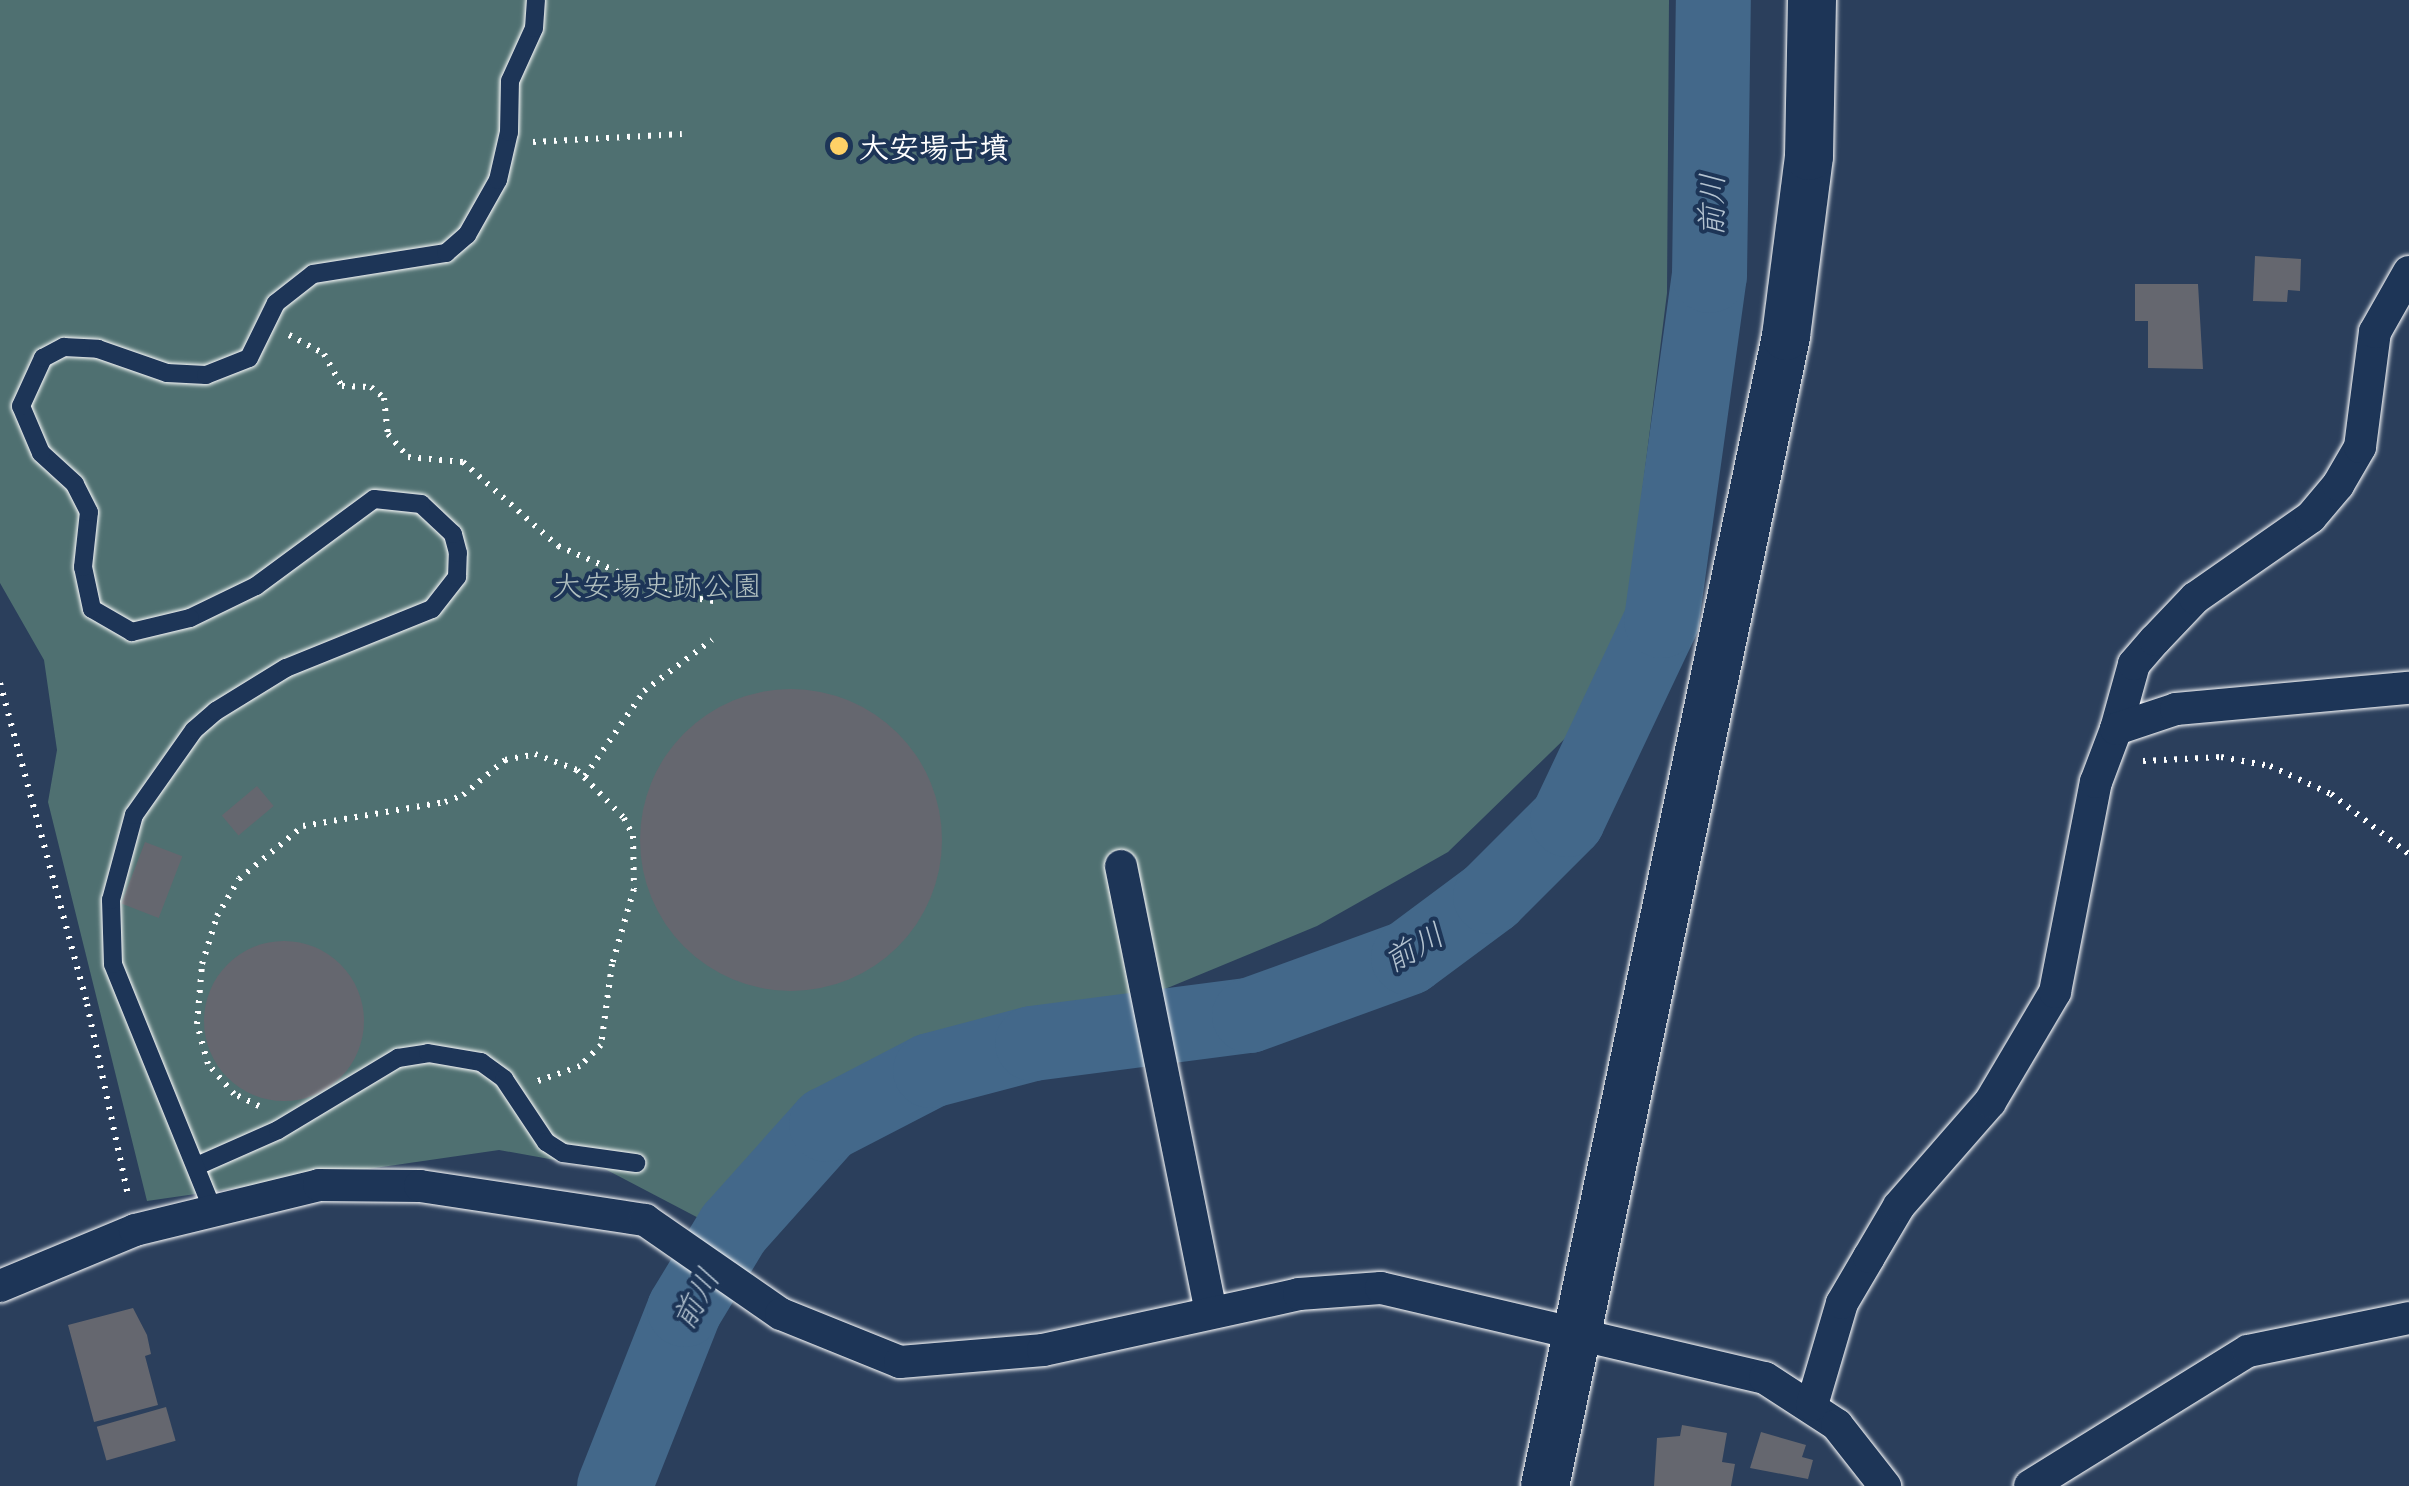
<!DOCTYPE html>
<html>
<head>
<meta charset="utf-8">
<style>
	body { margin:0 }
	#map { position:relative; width:2409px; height:1486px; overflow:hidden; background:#2b3f5c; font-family:"Playpen Sans","Klee One",sans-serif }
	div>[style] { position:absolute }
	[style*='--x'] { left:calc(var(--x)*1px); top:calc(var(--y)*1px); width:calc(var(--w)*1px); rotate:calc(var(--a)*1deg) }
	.green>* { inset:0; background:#4f7071 }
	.river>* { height:75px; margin:-37.5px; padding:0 37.5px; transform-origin:37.5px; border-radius:37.5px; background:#43688a }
	.building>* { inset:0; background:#65676f; transform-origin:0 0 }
	.round { border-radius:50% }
	.path>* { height:6px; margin-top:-3px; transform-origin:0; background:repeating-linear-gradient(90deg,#fff 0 2.5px,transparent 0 10.5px) }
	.roads { filter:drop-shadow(0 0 2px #fff) drop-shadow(0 0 2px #fff) }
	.lane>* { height:18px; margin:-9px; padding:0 9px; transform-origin:9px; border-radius:9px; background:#1d3557 }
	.street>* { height:32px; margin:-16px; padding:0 16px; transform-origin:16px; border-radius:16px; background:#1d3557 }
	.secondary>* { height:48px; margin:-24px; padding:0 24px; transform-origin:24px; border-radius:24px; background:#1d3557 }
	.dots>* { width:28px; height:28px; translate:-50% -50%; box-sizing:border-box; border:5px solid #1d3557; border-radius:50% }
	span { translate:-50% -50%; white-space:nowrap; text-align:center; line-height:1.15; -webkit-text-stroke:8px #1d3557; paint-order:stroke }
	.poi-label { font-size:30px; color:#fff; font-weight:700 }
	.left { translate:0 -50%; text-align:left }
	.park-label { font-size:30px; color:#b0bfbf }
	.water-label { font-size:32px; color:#b4c3d0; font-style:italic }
</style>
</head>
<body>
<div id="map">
	<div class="green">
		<div style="clip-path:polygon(0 0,1669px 0,1667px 293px,1627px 613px,1581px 723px,1448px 852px,1317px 926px,1066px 1030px,710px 1224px,605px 1169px,499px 1150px,147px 1201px,48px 802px,57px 750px,44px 660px,0 583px)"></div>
	</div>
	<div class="river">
		<div style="--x:614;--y:1486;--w:190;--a:-68.4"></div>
		<div style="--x:684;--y:1309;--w:95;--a:-58.8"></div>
		<div style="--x:733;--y:1228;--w:140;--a:-48.2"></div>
		<div style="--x:826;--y:1124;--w:117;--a:-27.4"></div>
		<div style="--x:930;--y:1070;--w:106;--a:-14.8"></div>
		<div style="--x:1032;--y:1043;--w:219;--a:-7.4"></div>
		<div style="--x:1249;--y:1015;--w:169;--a:-20"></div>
		<div style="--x:1408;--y:957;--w:102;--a:-36.6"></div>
		<div style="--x:1490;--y:896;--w:109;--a:-45"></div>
		<div style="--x:1567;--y:819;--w:220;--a:-64.7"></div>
		<div style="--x:1661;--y:620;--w:348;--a:-82.1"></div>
		<div style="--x:1709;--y:275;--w:275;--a:-89.2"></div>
	</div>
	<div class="building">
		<div style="clip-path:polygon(2255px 256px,2301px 259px,2300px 291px,2288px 290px,2287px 302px,2253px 301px)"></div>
		<div style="clip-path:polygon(2135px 284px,2198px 284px,2203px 369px,2148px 368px,2148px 321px,2135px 321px)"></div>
		<div class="round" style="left:640px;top:689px;width:302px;height:302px"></div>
		<div style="left:257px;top:786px;width:26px;height:46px;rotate:50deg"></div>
		<div style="left:145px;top:842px;width:40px;height:66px;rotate:21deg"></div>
		<div class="round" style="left:204px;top:941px;width:160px;height:160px"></div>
		<div style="clip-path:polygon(133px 1308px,147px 1335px,151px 1354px,145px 1356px,158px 1405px,94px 1422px,68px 1325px)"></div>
		<div style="left:166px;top:1407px;width:35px;height:72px;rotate:74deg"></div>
		<div style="clip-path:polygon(1682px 1425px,1727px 1433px,1722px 1462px,1735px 1464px,1731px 1486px,1654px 1486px,1657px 1438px,1680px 1436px)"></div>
		<div style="clip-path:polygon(1761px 1432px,1806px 1445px,1802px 1457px,1813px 1460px,1808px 1479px,1750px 1468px)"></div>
	</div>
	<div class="path">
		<div style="--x:533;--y:142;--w:149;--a:-3.1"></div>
		<div style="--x:289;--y:335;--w:40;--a:28"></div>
		<div style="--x:324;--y:354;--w:37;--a:61"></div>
		<div style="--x:342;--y:386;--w:29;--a:2"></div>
		<div style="--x:371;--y:387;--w:17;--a:40"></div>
		<div style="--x:384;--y:398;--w:36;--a:84"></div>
		<div style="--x:388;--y:434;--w:30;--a:49"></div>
		<div style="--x:408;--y:457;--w:55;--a:5.2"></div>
		<div style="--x:463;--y:462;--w:127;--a:41.5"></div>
		<div style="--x:558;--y:546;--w:121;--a:23.4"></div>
		<div style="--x:669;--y:594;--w:45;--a:9"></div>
		<div style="--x:0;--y:683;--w:333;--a:74.8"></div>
		<div style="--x:87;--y:1004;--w:195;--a:77.9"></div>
		<div style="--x:2143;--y:761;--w:78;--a:-2.9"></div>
		<div style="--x:2221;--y:757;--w:50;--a:10.4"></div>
		<div style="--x:2270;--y:766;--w:67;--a:24.7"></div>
		<div style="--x:2331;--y:794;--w:98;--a:37.6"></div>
		<div style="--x:585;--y:776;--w:103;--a:-55.2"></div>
		<div style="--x:644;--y:691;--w:85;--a:-36.9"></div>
		<div style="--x:259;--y:1106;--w:28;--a:-154"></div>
		<div style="--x:234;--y:1094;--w:40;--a:-131"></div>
		<div style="--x:208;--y:1064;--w:41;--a:-105.4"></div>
		<div style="--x:197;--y:1024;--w:60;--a:-85.2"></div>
		<div style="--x:202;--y:964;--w:50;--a:-72.6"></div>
		<div style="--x:217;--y:916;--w:43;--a:-59.3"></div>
		<div style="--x:239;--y:879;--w:83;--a:-39.6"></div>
		<div style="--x:303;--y:826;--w:144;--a:-9.6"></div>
		<div style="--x:445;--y:802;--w:19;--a:-21"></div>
		<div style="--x:463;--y:795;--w:55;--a:-39.8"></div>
		<div style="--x:505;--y:760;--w:31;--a:-11"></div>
		<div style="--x:535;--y:754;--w:45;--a:20.9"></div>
		<div style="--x:577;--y:770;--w:67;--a:45.6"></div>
		<div style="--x:624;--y:818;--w:20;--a:63"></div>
		<div style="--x:633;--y:836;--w:53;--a:88.9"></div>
		<div style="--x:634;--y:889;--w:78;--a:106.3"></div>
		<div style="--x:612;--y:964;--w:82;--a:97.7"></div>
		<div style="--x:601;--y:1045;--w:30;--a:135"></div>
		<div style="--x:580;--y:1066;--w:45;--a:160.3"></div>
	</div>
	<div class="roads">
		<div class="lane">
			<div style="--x:199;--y:1165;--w:86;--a:-23.9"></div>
			<div style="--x:278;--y:1130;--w:140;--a:-31"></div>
			<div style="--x:398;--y:1058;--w:30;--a:-9"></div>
			<div style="--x:428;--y:1053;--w:54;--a:9.6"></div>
			<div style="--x:481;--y:1062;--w:29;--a:36"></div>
			<div style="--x:504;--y:1079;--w:76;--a:56.3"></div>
			<div style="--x:546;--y:1142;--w:20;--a:33"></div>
			<div style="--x:563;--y:1153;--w:74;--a:7.8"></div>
			<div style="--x:212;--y:1208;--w:263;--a:-112.1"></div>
			<div style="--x:113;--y:964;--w:64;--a:-91.8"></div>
			<div style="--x:111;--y:900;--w:88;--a:-74.9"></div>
			<div style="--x:134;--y:815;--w:104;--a:-54.8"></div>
			<div style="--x:194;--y:730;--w:29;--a:-41"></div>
			<div style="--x:216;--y:711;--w:82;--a:-31.6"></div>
			<div style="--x:286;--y:668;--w:157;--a:-22"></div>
			<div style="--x:432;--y:609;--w:41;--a:-52"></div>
			<div style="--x:457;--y:577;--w:24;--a:-88"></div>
			<div style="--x:458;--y:553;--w:20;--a:-105"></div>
			<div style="--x:453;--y:534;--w:44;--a:-136.8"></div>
			<div style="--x:421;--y:504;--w:47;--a:-173.9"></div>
			<div style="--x:374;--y:499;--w:147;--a:143.6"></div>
			<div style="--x:256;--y:586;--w:73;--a:154.1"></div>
			<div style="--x:190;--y:618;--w:60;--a:166.4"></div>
			<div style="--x:132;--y:632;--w:46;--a:-150.1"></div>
			<div style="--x:92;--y:609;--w:43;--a:-102.1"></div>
			<div style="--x:83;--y:567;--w:55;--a:-83.8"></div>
			<div style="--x:89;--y:512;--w:31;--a:-117"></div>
			<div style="--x:75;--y:484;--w:46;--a:-137.6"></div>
			<div style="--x:41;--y:453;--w:51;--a:-113.1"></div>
			<div style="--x:21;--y:406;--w:53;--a:-65.4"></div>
			<div style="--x:43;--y:358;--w:24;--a:-28"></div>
			<div style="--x:64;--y:347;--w:34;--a:3"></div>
			<div style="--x:98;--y:349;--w:73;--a:19.2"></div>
			<div style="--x:167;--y:373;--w:39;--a:3"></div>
			<div style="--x:206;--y:375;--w:46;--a:-21.6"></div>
			<div style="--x:249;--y:358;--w:61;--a:-63.9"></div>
			<div style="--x:276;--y:303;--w:47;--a:-38.1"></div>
			<div style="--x:313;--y:274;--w:135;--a:-9"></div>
			<div style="--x:446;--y:253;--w:28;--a:-41"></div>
			<div style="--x:467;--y:235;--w:63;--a:-60.6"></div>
			<div style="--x:498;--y:180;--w:49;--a:-77.1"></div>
			<div style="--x:509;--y:132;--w:51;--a:-88.9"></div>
			<div style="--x:510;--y:81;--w:58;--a:-65.6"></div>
			<div style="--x:534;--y:28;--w:28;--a:-86"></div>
		</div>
		<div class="street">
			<div style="--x:2116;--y:729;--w:67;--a:-74.5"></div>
			<div style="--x:2134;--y:664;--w:32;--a:-49"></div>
			<div style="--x:2155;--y:640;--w:58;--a:-46.4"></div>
			<div style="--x:2195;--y:598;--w:141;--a:-34.9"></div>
			<div style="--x:2311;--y:517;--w:42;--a:-49.8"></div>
			<div style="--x:2338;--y:485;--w:44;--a:-59.9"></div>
			<div style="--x:2360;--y:447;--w:116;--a:-82.6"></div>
			<div style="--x:2375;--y:332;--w:69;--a:-60.5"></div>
			<div style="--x:1121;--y:866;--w:455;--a:78.6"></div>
			<div style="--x:0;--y:1286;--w:146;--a:-22.5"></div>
			<div style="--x:135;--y:1230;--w:189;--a:-13.7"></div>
			<div style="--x:319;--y:1185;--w:101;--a:0.6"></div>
			<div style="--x:420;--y:1186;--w:228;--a:8.6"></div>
			<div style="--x:645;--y:1220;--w:165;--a:34.7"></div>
			<div style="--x:781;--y:1314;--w:128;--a:22"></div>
			<div style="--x:900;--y:1362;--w:144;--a:-4.8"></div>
			<div style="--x:1043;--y:1350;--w:262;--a:-12.3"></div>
			<div style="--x:1299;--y:1294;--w:82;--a:-4.2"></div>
			<div style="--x:1381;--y:1288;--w:394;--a:13.2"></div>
			<div style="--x:1765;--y:1378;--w:86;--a:33.1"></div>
			<div style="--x:1837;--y:1425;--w:78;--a:51.8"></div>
			<div style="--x:1812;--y:1405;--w:106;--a:-73.6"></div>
			<div style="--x:1842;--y:1303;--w:53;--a:-59.6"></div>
			<div style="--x:1869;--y:1257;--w:59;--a:-59.5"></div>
			<div style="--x:1899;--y:1206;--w:138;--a:-48.8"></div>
			<div style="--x:1990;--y:1102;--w:128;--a:-59.4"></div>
			<div style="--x:2055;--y:992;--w:214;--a:-79"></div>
			<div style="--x:2096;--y:782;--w:57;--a:-69.3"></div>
			<div style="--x:2116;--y:729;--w:63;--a:-18.4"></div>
			<div style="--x:2176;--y:709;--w:234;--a:-5.2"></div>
			<div style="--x:2030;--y:1486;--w:256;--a:-31.8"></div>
			<div style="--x:2248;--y:1351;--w:164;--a:-11.6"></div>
		</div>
		<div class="secondary">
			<div style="--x:1545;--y:1486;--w:1175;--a:-78.16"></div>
			<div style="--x:1786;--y:336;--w:181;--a:-82.7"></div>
			<div style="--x:1809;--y:156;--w:156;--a:-88.9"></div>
		</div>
	</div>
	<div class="dots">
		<div style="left:839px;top:146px;background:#ffd166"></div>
	</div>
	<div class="poi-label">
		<span class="left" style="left:859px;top:146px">大安場古墳</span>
	</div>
	<div class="park-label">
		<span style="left:657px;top:584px">大安場史跡公園</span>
	</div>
	<div class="water-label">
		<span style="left:1710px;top:205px;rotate:-89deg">前川</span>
		<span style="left:1413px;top:946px;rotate:-30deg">前川</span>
		<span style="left:694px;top:1298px;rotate:-62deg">前川</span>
	</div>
</div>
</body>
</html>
